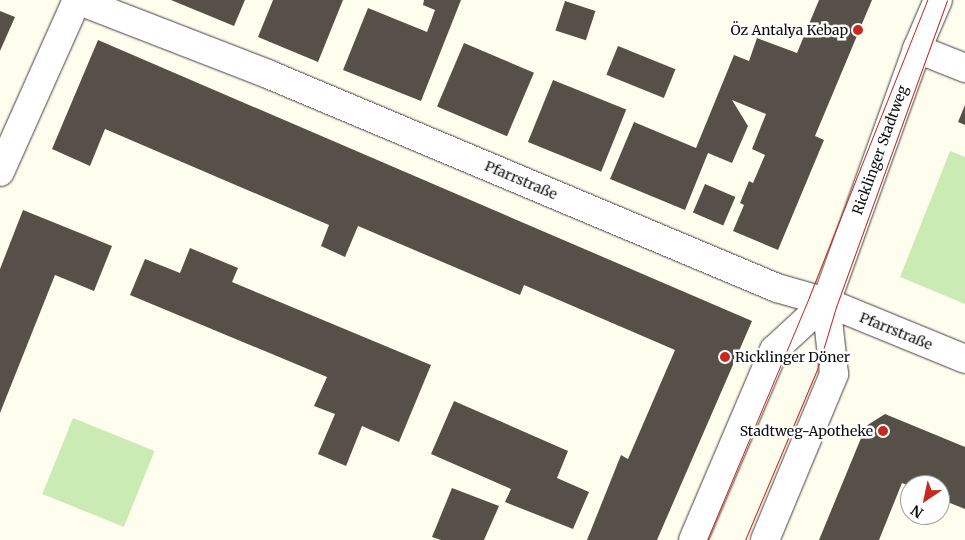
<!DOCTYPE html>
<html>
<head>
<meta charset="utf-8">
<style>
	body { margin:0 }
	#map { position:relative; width:965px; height:540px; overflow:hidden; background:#fffeee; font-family:Merriweather,serif }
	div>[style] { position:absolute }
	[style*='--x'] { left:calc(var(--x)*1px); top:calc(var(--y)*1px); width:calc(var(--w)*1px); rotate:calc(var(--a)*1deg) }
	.green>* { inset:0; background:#cbebb5; transform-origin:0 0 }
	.building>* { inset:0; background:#575049; transform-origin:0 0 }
	.roads { filter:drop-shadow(0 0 1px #404040) drop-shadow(0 0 1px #404040) }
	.minor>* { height:28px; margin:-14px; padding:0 14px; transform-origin:14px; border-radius:14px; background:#fff }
	.tertiary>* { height:28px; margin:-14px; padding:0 14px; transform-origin:14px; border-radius:14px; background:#fff }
	.tram>* { height:1px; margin:-0.5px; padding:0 0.5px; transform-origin:0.5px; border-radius:0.5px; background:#c42a1e }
	.dots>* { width:14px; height:14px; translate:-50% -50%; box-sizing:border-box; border:2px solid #fff; border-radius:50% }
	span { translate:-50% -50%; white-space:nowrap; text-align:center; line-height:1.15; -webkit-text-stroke:5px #fff; paint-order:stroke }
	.poi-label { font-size:14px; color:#0d0d0d }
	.right { translate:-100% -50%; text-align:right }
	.left { translate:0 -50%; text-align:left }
	.street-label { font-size:14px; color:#0d0d0d }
	.north { position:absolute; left:900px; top:475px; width:50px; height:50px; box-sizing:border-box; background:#fff; border:1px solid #9e9e9e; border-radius:50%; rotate:214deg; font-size:14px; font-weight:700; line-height:20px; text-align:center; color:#0d0d0d }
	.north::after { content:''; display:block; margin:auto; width:18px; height:22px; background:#c42a1e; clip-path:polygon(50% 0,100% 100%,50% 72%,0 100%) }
</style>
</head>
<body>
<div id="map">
	<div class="green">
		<div style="clip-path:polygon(950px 151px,965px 157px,965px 304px,900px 277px)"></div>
		<div style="left:73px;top:418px;width:88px;height:82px;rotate:22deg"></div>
	</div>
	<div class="building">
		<div style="clip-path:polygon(171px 0,245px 0,234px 26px)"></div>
		<div style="clip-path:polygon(273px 0,343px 0,318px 62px,258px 37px)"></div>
		<div style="clip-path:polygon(424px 0,461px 0,421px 101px,343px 70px,368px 8px,427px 32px,435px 10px,423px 5px)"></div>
		<div style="clip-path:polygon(819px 0,872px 0,815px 136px,824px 140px,778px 250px,733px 231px,744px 205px,740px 203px,749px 181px,753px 183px,765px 155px,752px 149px,766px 114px,732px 100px,748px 126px,732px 163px,708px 153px,685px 210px,610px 179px,634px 122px,696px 148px,734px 55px,749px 61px,757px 38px,797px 53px)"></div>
		<div style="left:565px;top:1px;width:32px;height:31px;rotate:18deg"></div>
		<div style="clip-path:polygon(0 11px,15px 17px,0 51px)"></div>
		<div style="clip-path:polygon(98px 40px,752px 321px,657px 540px,587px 540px,621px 455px,628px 459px,675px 350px,524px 285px,520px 295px,358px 226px,345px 257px,321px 246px,329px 225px,105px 129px,90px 166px,52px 149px)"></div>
		<div style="left:464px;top:43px;width:76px;height:69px;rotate:23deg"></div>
		<div style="left:618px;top:46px;width:62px;height:31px;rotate:22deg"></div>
		<div style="left:553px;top:80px;width:79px;height:67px;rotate:22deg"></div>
		<div style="clip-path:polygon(965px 105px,965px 125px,958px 122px)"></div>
		<div style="left:705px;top:184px;width:33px;height:31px;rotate:23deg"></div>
		<div style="clip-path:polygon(23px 210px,112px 246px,94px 291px,55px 275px,0 413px,0 269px)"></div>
		<div style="clip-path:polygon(190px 248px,238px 268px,232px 282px,431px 365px,399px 442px,362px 426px,346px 466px,318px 454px,335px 414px,314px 406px,327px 377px,130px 295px,145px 259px,180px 273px)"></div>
		<div style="clip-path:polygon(454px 401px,568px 451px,557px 478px,589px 492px,573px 529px,505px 502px,511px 489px,431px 454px)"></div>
		<div style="clip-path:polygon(885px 414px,965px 447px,965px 509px,940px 499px,940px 485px,910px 486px,902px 483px,879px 540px,819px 540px,866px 426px)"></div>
		<div style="clip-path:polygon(452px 488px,499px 506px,484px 540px,441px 540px,432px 537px)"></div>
	</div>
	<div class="roads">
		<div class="minor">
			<div style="--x:917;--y:49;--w:52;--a:21.6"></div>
			<div style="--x:0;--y:172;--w:188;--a:-65.9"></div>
		</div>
		<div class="tertiary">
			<div style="--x:77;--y:0;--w:207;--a:21.2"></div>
			<div style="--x:270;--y:75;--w:550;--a:22.79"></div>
			<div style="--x:777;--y:288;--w:51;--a:15.9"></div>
			<div style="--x:826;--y:302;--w:150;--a:22.3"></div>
			<div style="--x:693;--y:540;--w:207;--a:-66.9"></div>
			<div style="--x:774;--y:350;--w:71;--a:-42.7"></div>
			<div style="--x:765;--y:540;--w:180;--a:-67.4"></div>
			<div style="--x:834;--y:374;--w:72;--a:-96.3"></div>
			<div style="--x:826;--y:302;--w:269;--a:-70.2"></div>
			<div style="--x:917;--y:49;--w:53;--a:-66.8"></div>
		</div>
	</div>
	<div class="tram">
		<div style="--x:707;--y:540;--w:264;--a:-67.2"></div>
		<div style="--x:809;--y:297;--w:320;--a:-68.3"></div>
		<div style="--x:745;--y:540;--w:188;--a:-67.1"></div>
		<div style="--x:818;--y:367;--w:63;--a:-73.3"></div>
		<div style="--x:836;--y:307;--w:326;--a:-70.1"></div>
	</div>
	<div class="dots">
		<div style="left:858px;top:30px;background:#c42a1e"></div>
		<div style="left:725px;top:357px;background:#c42a1e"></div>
		<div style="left:883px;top:431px;background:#c42a1e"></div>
	</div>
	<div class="poi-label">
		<span class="right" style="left:848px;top:30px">Öz Antalya Kebap</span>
		<span class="left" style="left:735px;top:357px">Ricklinger Döner</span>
		<span class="right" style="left:873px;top:431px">Stadtweg-Apotheke</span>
	</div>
	<div class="street-label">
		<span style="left:880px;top:150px;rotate:-70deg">Ricklinger Stadtweg</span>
		<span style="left:521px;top:180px;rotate:23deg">Pfarrstraße</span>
		<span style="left:896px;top:331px;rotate:22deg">Pfarrstraße</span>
	</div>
	<div class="north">N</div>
</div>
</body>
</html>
